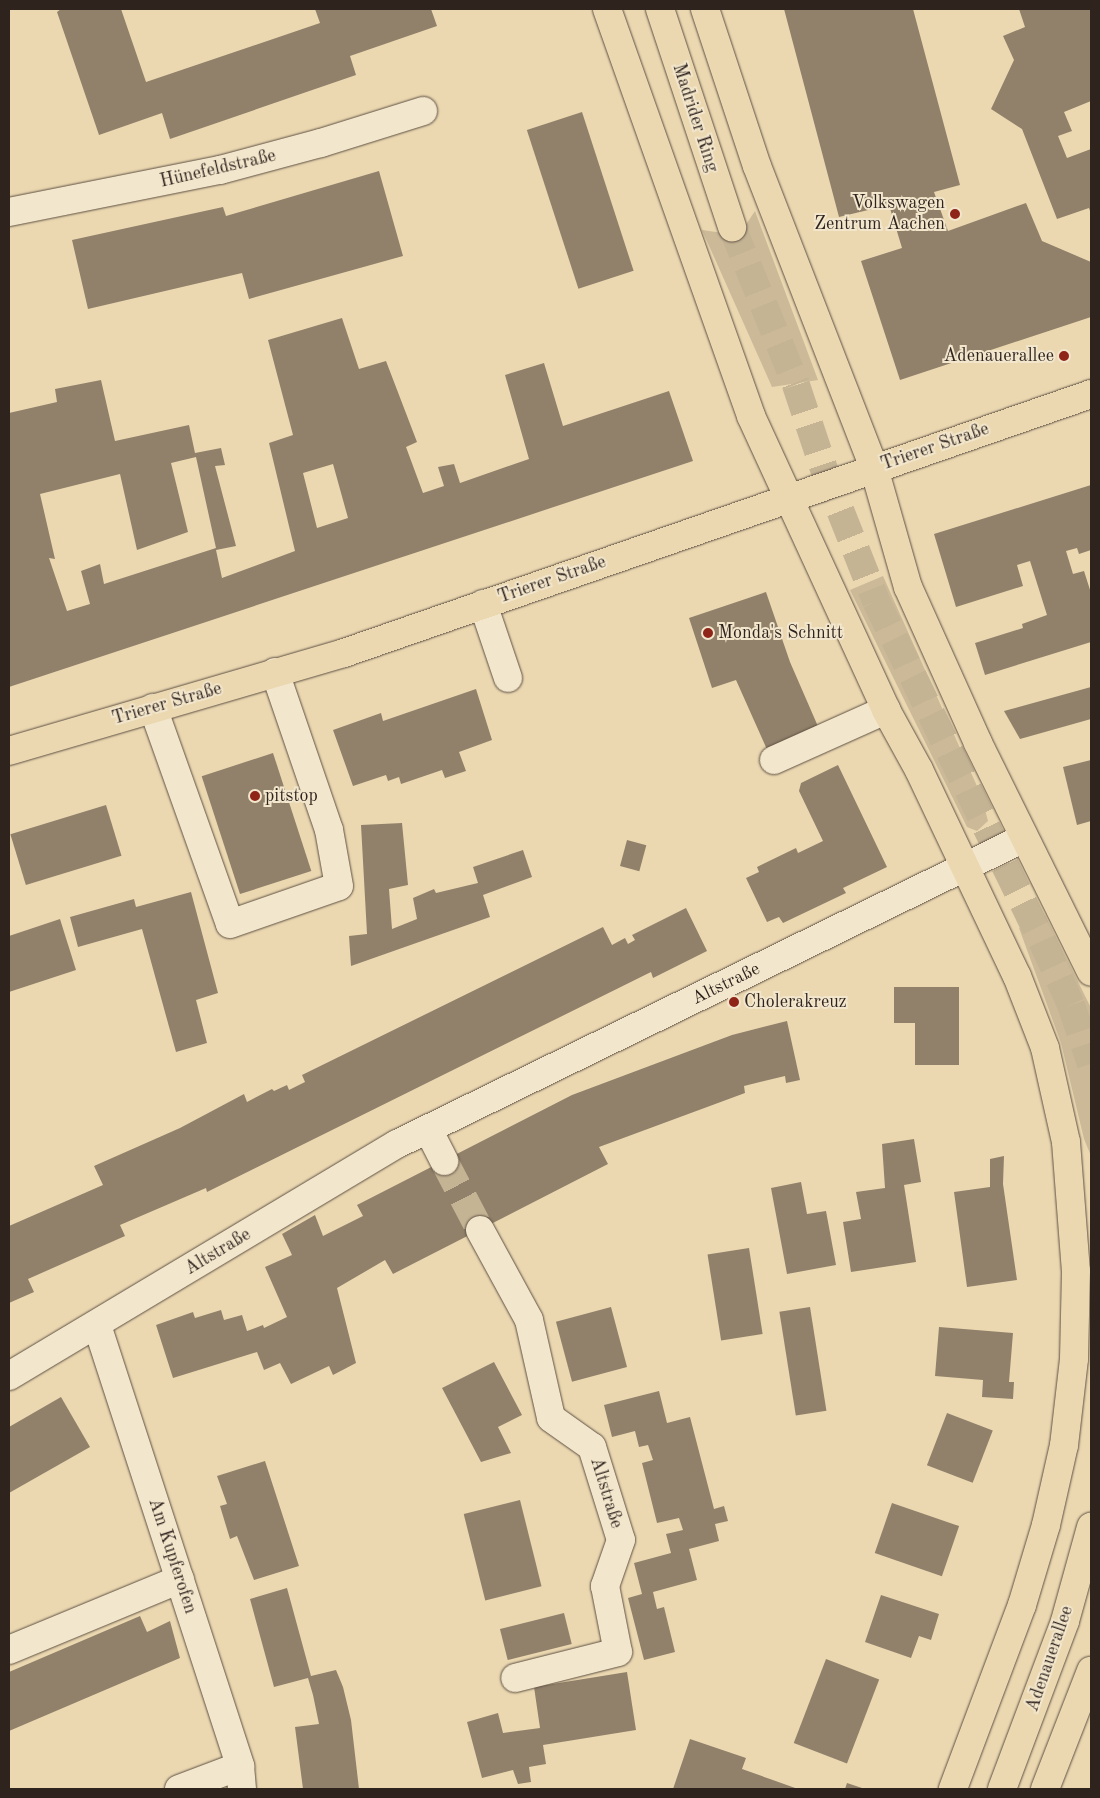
<!DOCTYPE html>
<html>
<head>
<meta charset="utf-8">
<style>
	body { margin:0 }
	#map { position:relative; width:1100px; height:1798px; overflow:hidden; background:#ebd8b1; font-family:"Old Standard TT",serif }
	div>[style] { position:absolute }
	[style*='--x'] { left:calc(var(--x)*1px); top:calc(var(--y)*1px); width:calc(var(--w)*1px); rotate:calc(var(--a)*1deg) }
	.green>* { inset:0; background:#cbb998 }
	.building>* { inset:0; background:#91816a; transform-origin:0 0 }
	.minor-tunnel>* { height:28px; margin-top:-14px; transform-origin:0; background:repeating-linear-gradient(90deg,#c5b494 0 28px,transparent 0 42px) }
	.major-tunnel>* { height:28px; margin-top:-14px; transform-origin:0; background:repeating-linear-gradient(90deg,#c5b494 0 28px,transparent 0 42px) }
	.roads { filter:drop-shadow(0 0 1px #5e5043) drop-shadow(0 0 1px #5e5043) }
	.minor>* { height:28px; margin:-14px; padding:0 14px; transform-origin:14px; border-radius:14px; background:#f2e6cc }
	.major>* { height:28px; margin:-14px; padding:0 14px; transform-origin:14px; border-radius:14px; background:#ebd8b1 }
	.dots>* { width:14px; height:14px; translate:-50% -50%; box-sizing:border-box; border:2px solid #f2e6cc; border-radius:50% }
	span { translate:-50% -50%; white-space:nowrap; text-align:center; line-height:1.15; -webkit-text-stroke:4px #f2e6cc; paint-order:stroke }
	.street-label { font-size:18px; color:#2f231e }
	.poi-label { font-size:18px; color:#2f231e }
	.right { translate:-100% -50%; text-align:right }
	.left { translate:0 -50%; text-align:left }
	.frame { position:absolute; inset:0; border:10px solid #2f231e; pointer-events:none }
</style>
</head>
<body>
<div id="map">
	<div class="green">
		<div style="clip-path:polygon(755px 211px,818px 380px,772px 387px,702px 230px,730px 234px,745px 226px)"></div>
		<div style="clip-path:polygon(883px 576px,981px 795px,988px 821px,977px 831px,967px 827px,850px 590px)"></div>
		<div style="clip-path:polygon(1045px 915px,1091px 1008px,1091px 1156px,1084px 1139px,1061px 1043px,1019px 928px)"></div>
	</div>
	<div class="building">
		<div style="clip-path:polygon(61px 9px,121px 9px,146px 82px,320px 23px,315px 9px,431px 9px,437px 26px,350px 56px,356px 75px,170px 139px,162px 113px,99px 135px,57px 12px)"></div>
		<div style="clip-path:polygon(784px 9px,913px 9px,960px 185px,934px 192px,948px 231px,1026px 203px,1042px 241px,1091px 262px,1091px 317px,900px 380px,861px 261px,902px 248px,889px 205px,839px 217px)"></div>
		<div style="clip-path:polygon(1019px 9px,1091px 9px,1091px 101px,1064px 112px,1072px 131px,1058px 136px,1067px 158px,1091px 149px,1091px 214px,1089px 208px,1057px 219px,1022px 129px,991px 109px,1014px 60px,1003px 36px,1025px 27px)"></div>
		<div style="left:582px;top:112px;width:167px;height:58px;rotate:72deg"></div>
		<div style="clip-path:polygon(379px 171px,403px 256px,249px 299px,242px 273px,88px 309px,72px 240px,223px 207px,226px 216px)"></div>
		<div style="clip-path:polygon(evenodd,342px 318px,359px 369px,386px 361px,417px 442px,406px 447px,423px 493px,444px 486px,438px 467px,454px 464px,460px 483px,529px 459px,505px 375px,544px 363px,563px 426px,669px 391px,693px 461px,9px 687px,9px 413px,57px 402px,55px 389px,101px 380px,115px 441px,189px 425px,195px 453px,221px 448px,225px 465px,215px 466px,236px 546px,216px 550px,222px 578px,295px 551px,269px 443px,293px 435px,268px 340px,342px 318px,196px 457px,216px 548px,104px 584px,100px 564px,81px 571px,90px 604px,67px 611px,49px 558px,55px 559px,40px 494px,120px 474px,137px 550px,188px 532px,171px 463px,196px 457px,342px 318px,333px 464px,348px 518px,317px 528px,303px 473px,333px 464px)"></div>
		<div style="clip-path:polygon(1091px 485px,1091px 550px,1079px 554px,1077px 548px,1066px 551px,1073px 574px,1084px 571px,1091px 593px,1091px 642px,985px 675px,975px 643px,1023px 628px,1022px 624px,1047px 615px,1030px 561px,1017px 565px,1023px 586px,956px 607px,934px 534px)"></div>
		<div style="clip-path:polygon(766px 592px,790px 662px,820px 731px,769px 754px,736px 680px,712px 688px,689px 618px)"></div>
		<div style="clip-path:polygon(1091px 687px,1091px 719px,1020px 739px,1004px 711px)"></div>
		<div style="clip-path:polygon(476px 689px,492px 740px,459px 752px,466px 771px,445px 778px,442px 770px,401px 784px,399px 777px,388px 781px,386px 775px,353px 786px,333px 730px,381px 713px,383px 721px)"></div>
		<div style="left:273px;top:753px;width:124px;height:75px;rotate:72deg"></div>
		<div style="clip-path:polygon(1091px 760px,1091px 821px,1077px 825px,1063px 767px)"></div>
		<div style="clip-path:polygon(838px 765px,887px 867px,843px 888px,846px 893px,783px 923px,779px 917px,767px 922px,746px 878px,759px 872px,757px 867px,796px 848px,798px 853px,823px 841px,799px 791px,801px 783px)"></div>
		<div style="left:106px;top:805px;width:53px;height:100px;rotate:73deg"></div>
		<div style="clip-path:polygon(402px 823px,408px 885px,389px 889px,392px 929px,417px 919px,413px 898px,434px 889px,436px 893px,478px 883px,473px 867px,523px 850px,532px 877px,483px 895px,490px 917px,351px 966px,349px 936px,367px 934px,361px 825px)"></div>
		<div style="left:627px;top:840px;width:20px;height:27px;rotate:15deg"></div>
		<div style="clip-path:polygon(191px 892px,218px 993px,196px 1000px,207px 1043px,176px 1052px,142px 929px,78px 947px,70px 917px,134px 899px,136px 907px)"></div>
		<div style="clip-path:polygon(686px 908px,707px 951px,653px 978px,651px 972px,207px 1192px,206px 1188px,120px 1225px,125px 1236px,28px 1279px,34px 1292px,9px 1303px,9px 1226px,103px 1185px,94px 1166px,180px 1128px,244px 1094px,247px 1102px,272px 1089px,274px 1091px,287px 1085px,289px 1090px,305px 1082px,302px 1075px,603px 927px,612px 945px,625px 938px,628px 944px,635px 940px,632px 935px)"></div>
		<div style="clip-path:polygon(60px 919px,76px 970px,9px 992px,9px 936px)"></div>
		<div style="clip-path:polygon(894px 987px,959px 987px,959px 1065px,915px 1065px,915px 1023px,894px 1023px)"></div>
		<div style="clip-path:polygon(787px 1021px,800px 1080px,786px 1083px,785px 1076px,744px 1086px,745px 1093px,599px 1147px,608px 1164px,393px 1274px,385px 1260px,337px 1288px,356px 1363px,333px 1375px,329px 1366px,291px 1384px,280px 1363px,264px 1370px,257px 1352px,173px 1378px,156px 1325px,193px 1312px,195px 1318px,221px 1310px,224px 1320px,242px 1315px,247px 1331px,263px 1325px,264px 1328px,287px 1317px,265px 1267px,292px 1255px,282px 1234px,315px 1215px,323px 1236px,363px 1216px,357px 1205px,572px 1095px,732px 1035px)"></div>
		<div style="clip-path:polygon(914px 1139px,921px 1182px,904px 1185px,916px 1262px,851px 1272px,843px 1222px,861px 1219px,856px 1192px,885px 1188px,882px 1144px)"></div>
		<div style="clip-path:polygon(1004px 1156px,1003px 1184px,1017px 1280px,967px 1287px,954px 1192px,990px 1187px,990px 1159px)"></div>
		<div style="clip-path:polygon(801px 1182px,807px 1214px,826px 1211px,836px 1265px,787px 1274px,771px 1188px)"></div>
		<div style="left:749px;top:1248px;width:87px;height:42px;rotate:81deg"></div>
		<div style="left:611px;top:1307px;width:62px;height:57px;rotate:75deg"></div>
		<div style="left:810px;top:1307px;width:105px;height:31px;rotate:81deg"></div>
		<div style="clip-path:polygon(939px 1327px,1013px 1333px,1009px 1382px,1014px 1382px,1013px 1399px,982px 1397px,983px 1380px,935px 1376px)"></div>
		<div style="clip-path:polygon(494px 1362px,522px 1415px,498px 1427px,511px 1453px,481px 1462px,442px 1388px)"></div>
		<div style="clip-path:polygon(659px 1391px,667px 1423px,690px 1417px,714px 1509px,724px 1506px,728px 1521px,715px 1524px,719px 1541px,689px 1549px,697px 1580px,653px 1592px,657px 1609px,664px 1607px,675px 1652px,644px 1660px,628px 1598px,642px 1594px,634px 1563px,671px 1553px,666px 1534px,683px 1530px,679px 1518px,657px 1523px,642px 1463px,653px 1460px,648px 1445px,639px 1447px,635px 1431px,612px 1437px,604px 1405px)"></div>
		<div style="clip-path:polygon(61px 1397px,90px 1447px,9px 1493px,9px 1427px)"></div>
		<div style="left:947px;top:1413px;width:49px;height:56px;rotate:21deg"></div>
		<div style="clip-path:polygon(265px 1461px,299px 1566px,254px 1580px,237px 1536px,230px 1539px,220px 1506px,227px 1504px,217px 1476px)"></div>
		<div style="left:520px;top:1500px;width:89px;height:58px;rotate:76deg"></div>
		<div style="left:892px;top:1503px;width:71px;height:53px;rotate:19deg"></div>
		<div style="clip-path:polygon(287px 1588px,311px 1676px,336px 1670px,343px 1687px,351px 1720px,359px 1789px,303px 1789px,295px 1727px,319px 1724px,313px 1695px,308px 1678px,274px 1687px,250px 1599px)"></div>
		<div style="clip-path:polygon(881px 1595px,939px 1614px,931px 1640px,919px 1636px,911px 1658px,865px 1642px)"></div>
		<div style="left:564px;top:1613px;width:32px;height:66px;rotate:76deg"></div>
		<div style="clip-path:polygon(140px 1616px,147px 1632px,170px 1621px,180px 1658px,9px 1731px,9px 1672px)"></div>
		<div style="left:826px;top:1659px;width:57px;height:90px;rotate:21deg"></div>
		<div style="clip-path:polygon(627px 1672px,636px 1730px,543px 1745px,546px 1764px,529px 1767px,531px 1782px,518px 1784px,513px 1770px,482px 1778px,467px 1722px,498px 1713px,503px 1733px,540px 1728px,534px 1687px)"></div>
		<div style="clip-path:polygon(690px 1739px,746px 1758px,742px 1769px,798px 1789px,673px 1789px)"></div>
		<div style="clip-path:polygon(847px 1783px,865px 1789px,845px 1789px)"></div>
	</div>
	<div class="minor-tunnel">
		<div style="--x:444;--y:1161;--w:78;--a:62.4"></div>
	</div>
	<div class="major-tunnel">
		<div style="--x:732;--y:227;--w:170;--a:67.9"></div>
		<div style="--x:796;--y:385;--w:92;--a:71.6"></div>
		<div style="--x:825;--y:472;--w:139;--a:68.4"></div>
		<div style="--x:876;--y:601;--w:378;--a:64"></div>
		<div style="--x:1042;--y:941;--w:70;--a:65.6"></div>
		<div style="--x:1071;--y:1005;--w:62;--a:71.3"></div>
	</div>
	<div class="roads">
		<div class="minor">
			<div style="--x:9;--y:212;--w:215;--a:-11.3"></div>
			<div style="--x:220;--y:170;--w:105;--a:-15"></div>
			<div style="--x:321;--y:143;--w:107;--a:-17.4"></div>
			<div style="--x:483;--y:604;--w:78;--a:71.3"></div>
			<div style="--x:153;--y:708;--w:229;--a:70.4"></div>
			<div style="--x:230;--y:924;--w:115;--a:-19.2"></div>
			<div style="--x:339;--y:886;--w:57;--a:-100.1"></div>
			<div style="--x:329;--y:830;--w:167;--a:-108.9"></div>
			<div style="--x:774;--y:760;--w:123;--a:-24.1"></div>
			<div style="--x:428;--y:1129;--w:36;--a:63"></div>
			<div style="--x:480;--y:1230;--w:102;--a:61.4"></div>
			<div style="--x:529;--y:1320;--w:100;--a:77.3"></div>
			<div style="--x:551;--y:1418;--w:50;--a:35.3"></div>
			<div style="--x:592;--y:1447;--w:97;--a:72.7"></div>
			<div style="--x:621;--y:1540;--w:49;--a:109.2"></div>
			<div style="--x:605;--y:1586;--w:67;--a:78.9"></div>
			<div style="--x:618;--y:1652;--w:106;--a:165.8"></div>
			<div style="--x:97;--y:1325;--w:464;--a:72"></div>
			<div style="--x:240;--y:1766;--w:23;--a:85"></div>
			<div style="--x:9;--y:1376;--w:452;--a:-30.9"></div>
			<div style="--x:397;--y:1144;--w:698;--a:-26.01"></div>
			<div style="--x:9;--y:1650;--w:185;--a:-22.5"></div>
			<div style="--x:179;--y:1789;--w:65;--a:-20.7"></div>
		</div>
		<div class="major">
			<div style="--x:607;--y:9;--w:432;--a:70.5"></div>
			<div style="--x:751;--y:416;--w:324;--a:65.3"></div>
			<div style="--x:886;--y:710;--w:68;--a:61.2"></div>
			<div style="--x:919;--y:770;--w:228;--a:64.6"></div>
			<div style="--x:1017;--y:976;--w:77;--a:68.7"></div>
			<div style="--x:1045;--y:1048;--w:96;--a:77.4"></div>
			<div style="--x:1066;--y:1142;--w:129;--a:85.6"></div>
			<div style="--x:1076;--y:1271;--w:88;--a:91.3"></div>
			<div style="--x:1074;--y:1359;--w:87;--a:96.6"></div>
			<div style="--x:1064;--y:1445;--w:82;--a:102.7"></div>
			<div style="--x:1046;--y:1525;--w:84;--a:106.7"></div>
			<div style="--x:1022;--y:1605;--w:197;--a:110.6"></div>
			<div style="--x:660;--y:9;--w:230;--a:71.7"></div>
			<div style="--x:705;--y:9;--w:165;--a:71.7"></div>
			<div style="--x:757;--y:166;--w:324;--a:68.8"></div>
			<div style="--x:874;--y:468;--w:124;--a:74.1"></div>
			<div style="--x:908;--y:587;--w:171;--a:65.8"></div>
			<div style="--x:978;--y:743;--w:255;--a:63.7"></div>
			<div style="--x:9;--y:751;--w:349;--a:-16.3"></div>
			<div style="--x:344;--y:653;--w:791;--a:-19.12"></div>
			<div style="--x:1002;--y:1789;--w:179;--a:-69.4"></div>
			<div style="--x:1065;--y:1621;--w:98;--a:-74.5"></div>
			<div style="--x:1045;--y:1789;--w:127;--a:-68.7"></div>
		</div>
	</div>
	<div class="dots">
		<div style="left:955px;top:214px;background:#8f2418"></div>
		<div style="left:1064px;top:356px;background:#8f2418"></div>
		<div style="left:708px;top:633px;background:#8f2418"></div>
		<div style="left:255px;top:796px;background:#8f2418"></div>
		<div style="left:734px;top:1002px;background:#8f2418"></div>
	</div>
	<div class="street-label">
		<span style="left:695px;top:118px;rotate:72deg">Madrider Ring</span>
		<span style="left:218px;top:169px;rotate:-13deg">Hünefeldstraße</span>
		<span style="left:935px;top:447px;rotate:-19deg">Trierer Straße</span>
		<span style="left:552px;top:580px;rotate:-19deg">Trierer Straße</span>
		<span style="left:167px;top:704px;rotate:-16deg">Trierer Straße</span>
		<span style="left:726px;top:984px;rotate:-26deg">Altstraße</span>
		<span style="left:218px;top:1252px;rotate:-31deg">Altstraße</span>
		<span style="left:606px;top:1493px;rotate:73deg">Altstraße</span>
		<span style="left:172px;top:1556px;rotate:72deg">Am Kupferofen</span>
		<span style="left:1050px;top:1659px;rotate:-71deg">Adenauerallee</span>
	</div>
	<div class="poi-label">
		<span class="right" style="left:945px;top:214px">Volkswagen<br>Zentrum Aachen</span>
		<span class="right" style="left:1054px;top:356px">Adenauerallee</span>
		<span class="left" style="left:718px;top:633px">Monda's Schnitt</span>
		<span class="left" style="left:265px;top:796px">pitstop</span>
		<span class="left" style="left:744px;top:1002px">Cholerakreuz</span>
	</div>
	<div class="frame"></div>
</div>
</body>
</html>
